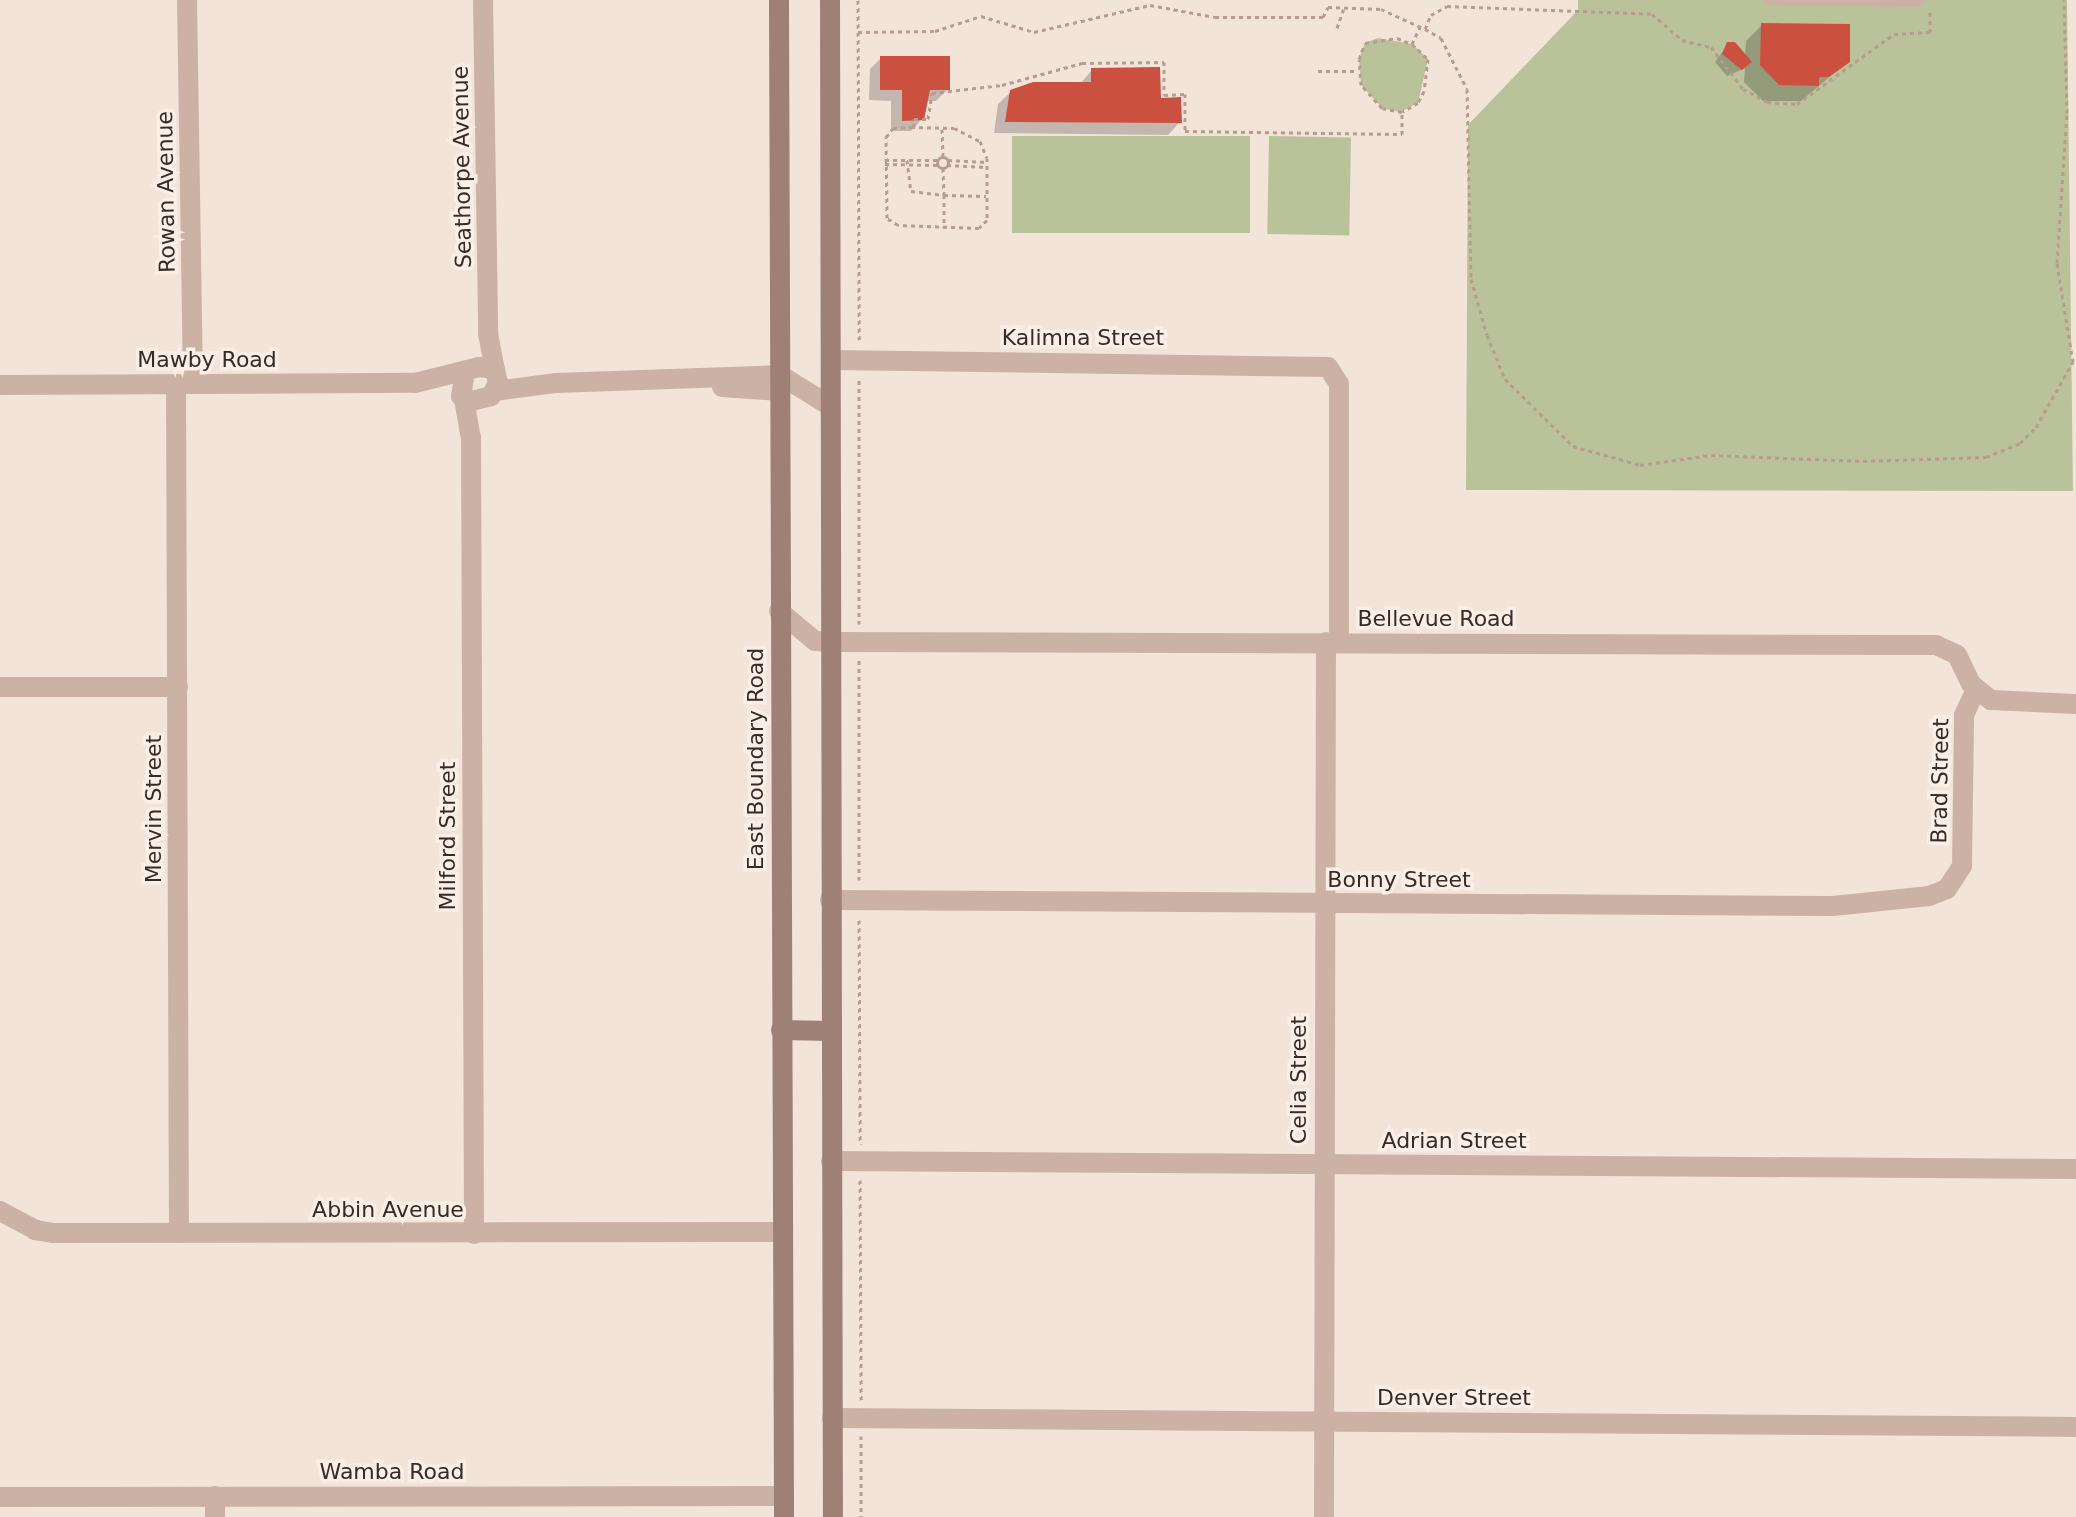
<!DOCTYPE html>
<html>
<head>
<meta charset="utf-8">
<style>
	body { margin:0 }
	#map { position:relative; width:2076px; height:1517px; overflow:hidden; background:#f3e4da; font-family:"DejaVu Sans",sans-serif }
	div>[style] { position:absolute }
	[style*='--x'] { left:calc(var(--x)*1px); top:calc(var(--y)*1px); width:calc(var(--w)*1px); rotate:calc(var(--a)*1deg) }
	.green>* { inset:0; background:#b9c299; transform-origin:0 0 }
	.shadow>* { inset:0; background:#0003 }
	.building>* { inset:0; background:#cc503f }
	.path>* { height:3px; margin-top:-1.5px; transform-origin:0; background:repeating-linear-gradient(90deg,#b79c8f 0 4px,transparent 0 8px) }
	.path>.ring { margin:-1.5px; padding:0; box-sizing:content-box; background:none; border:3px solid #b79c8f; border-radius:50% }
	.service>* { height:10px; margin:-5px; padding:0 5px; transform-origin:5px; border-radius:5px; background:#cbb2a5 }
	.minor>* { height:20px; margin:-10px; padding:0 10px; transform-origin:10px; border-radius:10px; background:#cbb2a5 }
	.secondary>* { height:20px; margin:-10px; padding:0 10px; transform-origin:10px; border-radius:10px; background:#9f8076 }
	span { translate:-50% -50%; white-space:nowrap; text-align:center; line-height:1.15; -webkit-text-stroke:7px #faefe6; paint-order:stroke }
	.street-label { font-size:22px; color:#372a27 }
</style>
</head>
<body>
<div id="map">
	<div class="green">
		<div style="clip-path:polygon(1578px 0,2067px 0,2073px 491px,1466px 490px,1468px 125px,1578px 10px)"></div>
		<div style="clip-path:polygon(1378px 38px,1412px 44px,1428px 59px,1418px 103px,1400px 112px,1382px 108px,1361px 85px,1359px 59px,1365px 43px)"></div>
		<div style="left:1012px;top:136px;width:238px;height:97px"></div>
		<div style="left:1269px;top:136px;width:82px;height:98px;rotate:1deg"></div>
	</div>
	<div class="shadow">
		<div style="clip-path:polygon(1762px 25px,1848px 61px,1801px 101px,1763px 101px,1744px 82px,1745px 68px,1727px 76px,1715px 62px,1728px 44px,1745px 58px,1746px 41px)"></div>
		<div style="clip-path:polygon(881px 58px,948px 89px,936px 101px,926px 101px,922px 119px,911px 131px,891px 131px,891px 101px,869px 100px,870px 69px)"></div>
		<div style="clip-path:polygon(1092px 70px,1159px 100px,1180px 122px,1168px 135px,994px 133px,998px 104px,1011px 92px,1080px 84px)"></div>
	</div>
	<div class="building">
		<div style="clip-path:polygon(1761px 23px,1850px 24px,1850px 62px,1829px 77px,1819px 77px,1819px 86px,1779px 85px,1760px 65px)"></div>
		<div style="clip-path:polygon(1727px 42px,1735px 42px,1752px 62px,1742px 70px,1722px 54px)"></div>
		<div style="clip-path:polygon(880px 56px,950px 56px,950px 90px,930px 90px,924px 120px,902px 121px,902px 90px,880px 90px)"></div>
		<div style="clip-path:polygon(1160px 67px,1161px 98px,1181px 97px,1182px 123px,1005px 122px,1010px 90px,1033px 82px,1091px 82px,1091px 68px)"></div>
	</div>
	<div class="path">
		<div style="--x:858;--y:0;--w:340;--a:89.8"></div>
		<div style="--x:1337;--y:28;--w:21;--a:-71"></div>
		<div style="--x:1425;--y:29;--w:18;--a:29"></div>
		<div style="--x:1441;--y:38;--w:57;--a:63"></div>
		<div style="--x:1467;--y:89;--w:190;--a:88.8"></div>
		<div style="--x:1471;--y:279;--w:58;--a:74.1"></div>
		<div style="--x:1487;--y:335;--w:48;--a:67.8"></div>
		<div style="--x:1505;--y:379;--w:95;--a:44.6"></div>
		<div style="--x:1573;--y:446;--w:70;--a:15.8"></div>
		<div style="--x:1640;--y:465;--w:72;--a:-8"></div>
		<div style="--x:1711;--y:455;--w:152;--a:2.3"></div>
		<div style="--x:1863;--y:461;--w:123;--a:-1.9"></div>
		<div style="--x:1986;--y:457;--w:37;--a:-22"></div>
		<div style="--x:2020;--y:443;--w:23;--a:-45"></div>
		<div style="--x:2036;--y:427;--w:75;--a:-60.4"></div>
		<div style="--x:2073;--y:362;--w:100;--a:-99.2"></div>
		<div style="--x:2057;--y:263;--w:150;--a:-86.2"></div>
		<div style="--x:2067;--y:113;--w:113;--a:-91.5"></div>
		<div style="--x:858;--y:32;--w:77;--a:-0.7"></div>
		<div style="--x:935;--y:31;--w:48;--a:-18.1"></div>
		<div style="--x:981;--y:16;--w:55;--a:16.8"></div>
		<div style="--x:1034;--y:32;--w:119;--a:-13.1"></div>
		<div style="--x:1150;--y:5;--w:66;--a:10.5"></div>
		<div style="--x:1215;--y:17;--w:108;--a:0"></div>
		<div style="--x:1323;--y:17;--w:11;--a:-63"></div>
		<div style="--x:1328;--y:7;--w:53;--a:2.2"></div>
		<div style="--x:1381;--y:9;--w:48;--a:24.4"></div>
		<div style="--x:1425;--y:29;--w:15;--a:-67"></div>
		<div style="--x:1431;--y:15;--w:18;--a:-29"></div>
		<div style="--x:1447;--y:6;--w:205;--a:2.2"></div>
		<div style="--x:1652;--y:14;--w:40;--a:41"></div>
		<div style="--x:1682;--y:40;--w:30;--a:14"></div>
		<div style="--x:1711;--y:47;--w:53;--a:52.7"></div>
		<div style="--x:1743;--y:89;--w:27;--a:28"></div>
		<div style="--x:1767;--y:102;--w:30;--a:4"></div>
		<div style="--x:1797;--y:104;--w:120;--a:-35.8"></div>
		<div style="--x:1894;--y:34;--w:36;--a:-3"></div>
		<div style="--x:1930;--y:32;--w:22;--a:-90"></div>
		<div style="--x:1412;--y:44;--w:22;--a:43"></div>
		<div style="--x:1428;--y:59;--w:32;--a:97"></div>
		<div style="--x:1424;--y:91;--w:13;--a:117"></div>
		<div style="--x:1418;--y:103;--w:18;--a:151"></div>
		<div style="--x:1402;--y:112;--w:20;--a:-169"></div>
		<div style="--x:1382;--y:108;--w:31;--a:-132"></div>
		<div style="--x:1361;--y:85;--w:26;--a:-94"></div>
		<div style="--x:1359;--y:59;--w:17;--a:-69"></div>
		<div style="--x:1365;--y:43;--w:32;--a:-9"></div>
		<div style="--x:1397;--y:38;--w:16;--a:22"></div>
		<div style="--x:1412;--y:44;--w:19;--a:-65"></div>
		<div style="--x:1318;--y:71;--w:40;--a:0"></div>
		<div style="--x:911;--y:127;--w:43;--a:1.3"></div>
		<div style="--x:954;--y:128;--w:29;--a:27"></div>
		<div style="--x:980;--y:141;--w:18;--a:68"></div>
		<div style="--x:987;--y:158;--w:62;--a:90"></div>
		<div style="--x:987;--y:220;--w:11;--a:135"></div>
		<div style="--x:979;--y:228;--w:81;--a:-177.9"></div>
		<div style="--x:898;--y:225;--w:13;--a:-148"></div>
		<div style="--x:887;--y:218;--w:81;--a:-90.7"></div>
		<div style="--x:886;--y:137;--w:11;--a:-52"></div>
		<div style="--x:893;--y:128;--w:18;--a:-3"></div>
		<div style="--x:914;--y:127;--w:8;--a:-90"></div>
		<div style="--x:914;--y:119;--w:14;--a:0"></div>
		<div style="--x:928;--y:119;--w:26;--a:-81"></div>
		<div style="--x:932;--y:93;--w:70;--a:-6.5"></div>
		<div style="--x:1002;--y:85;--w:83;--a:-15.4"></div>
		<div style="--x:1082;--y:63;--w:82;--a:-0.7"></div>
		<div style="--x:1164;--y:62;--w:33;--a:90"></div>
		<div style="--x:1164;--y:95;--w:21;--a:-3"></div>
		<div style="--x:1185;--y:94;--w:37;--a:90"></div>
		<div style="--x:1185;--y:131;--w:217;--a:0.8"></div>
		<div style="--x:1402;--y:134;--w:22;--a:-90"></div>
		<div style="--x:942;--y:129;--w:28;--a:88"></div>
		<div class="ring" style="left:937.5px;top:157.5px;width:8px;height:8px"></div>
		<div style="--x:885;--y:160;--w:53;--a:0"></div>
		<div style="--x:907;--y:160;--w:31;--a:83"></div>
		<div style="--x:911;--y:191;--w:33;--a:7"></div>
		<div style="--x:944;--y:195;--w:33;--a:90"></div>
		<div style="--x:948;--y:160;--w:39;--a:3"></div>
		<div style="--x:885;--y:164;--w:53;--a:1.1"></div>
		<div style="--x:947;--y:165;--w:40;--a:2.9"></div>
		<div style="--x:943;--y:168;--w:27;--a:88"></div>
		<div style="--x:944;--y:195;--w:42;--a:1.4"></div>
		<div style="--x:859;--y:624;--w:244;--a:-90"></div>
		<div style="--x:859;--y:880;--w:220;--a:-90"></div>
		<div style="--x:859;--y:920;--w:224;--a:89.7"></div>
		<div style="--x:860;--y:1180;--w:220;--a:89.7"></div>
		<div style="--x:861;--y:1436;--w:81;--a:90"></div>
	</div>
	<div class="service">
		<div style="--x:1768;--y:0;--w:151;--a:0.8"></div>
	</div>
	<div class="minor">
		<div style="--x:187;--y:0;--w:384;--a:89.1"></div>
		<div style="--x:483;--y:0;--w:334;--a:89.1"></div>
		<div style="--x:488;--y:334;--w:36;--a:79"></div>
		<div style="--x:831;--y:360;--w:497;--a:0.8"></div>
		<div style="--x:1328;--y:367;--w:20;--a:57"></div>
		<div style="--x:1339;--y:384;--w:259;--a:90"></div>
		<div style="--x:176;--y:384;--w:849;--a:89.8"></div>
		<div style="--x:0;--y:385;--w:415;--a:-0.3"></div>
		<div style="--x:415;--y:383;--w:66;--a:-14"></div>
		<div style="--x:479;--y:367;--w:16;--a:7"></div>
		<div style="--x:495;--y:369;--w:14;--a:78"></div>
		<div style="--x:498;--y:383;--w:15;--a:118"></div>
		<div style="--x:491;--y:396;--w:20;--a:165"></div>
		<div style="--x:472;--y:401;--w:12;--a:-156"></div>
		<div style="--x:461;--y:396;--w:22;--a:-80"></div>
		<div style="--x:722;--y:387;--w:57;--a:4"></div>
		<div style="--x:495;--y:391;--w:62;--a:-7.5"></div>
		<div style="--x:556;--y:383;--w:224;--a:-2"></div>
		<div style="--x:780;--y:375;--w:59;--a:31.8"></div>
		<div style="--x:464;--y:399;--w:39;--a:80"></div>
		<div style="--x:471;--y:437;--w:797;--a:89.78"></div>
		<div style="--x:779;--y:611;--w:47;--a:39.8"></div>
		<div style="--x:815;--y:641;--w:15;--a:4"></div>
		<div style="--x:830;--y:642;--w:1106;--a:0.16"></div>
		<div style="--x:1936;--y:645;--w:23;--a:25"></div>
		<div style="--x:1957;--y:655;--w:32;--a:64"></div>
		<div style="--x:1971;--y:684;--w:26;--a:39"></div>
		<div style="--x:1991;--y:700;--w:85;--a:2.7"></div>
		<div style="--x:0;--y:687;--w:178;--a:0"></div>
		<div style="--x:830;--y:900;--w:1003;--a:0.34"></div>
		<div style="--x:1833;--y:906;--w:97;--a:-5.9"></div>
		<div style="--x:1929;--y:896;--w:19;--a:-21"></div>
		<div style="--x:1947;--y:889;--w:27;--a:-57"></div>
		<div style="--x:1962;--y:866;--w:151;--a:-89.2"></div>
		<div style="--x:1964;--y:715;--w:29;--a:-65"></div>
		<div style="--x:831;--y:1161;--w:1245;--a:0.37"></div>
		<div style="--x:0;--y:1211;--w:40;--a:28"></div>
		<div style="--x:35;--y:1230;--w:18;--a:9"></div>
		<div style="--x:53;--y:1233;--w:728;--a:-0.08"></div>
		<div style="--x:832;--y:1418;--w:1244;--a:0.41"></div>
		<div style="--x:0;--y:1497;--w:784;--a:-0.07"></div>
		<div style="--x:215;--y:1517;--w:21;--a:-90"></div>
		<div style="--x:1324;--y:1517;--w:875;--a:-89.87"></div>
	</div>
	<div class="secondary">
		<div style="--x:779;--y:0;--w:1517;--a:89.81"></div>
		<div style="--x:830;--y:0;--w:1517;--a:89.89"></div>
		<div style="--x:781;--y:1030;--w:49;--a:1.2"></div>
	</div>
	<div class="street-label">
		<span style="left:462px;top:167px;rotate:-91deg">Seathorpe Avenue</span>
		<span style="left:166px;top:192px;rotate:-91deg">Rowan Avenue</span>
		<span style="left:1083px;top:338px">Kalimna Street</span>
		<span style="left:207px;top:360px">Mawby Road</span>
		<span style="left:1436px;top:619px">Bellevue Road</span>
		<span style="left:756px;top:759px;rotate:-90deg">East Boundary Road</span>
		<span style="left:1940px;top:781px;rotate:-89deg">Brad Street</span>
		<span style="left:154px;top:809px;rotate:-90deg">Mervin Street</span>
		<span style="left:448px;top:836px;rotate:-90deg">Milford Street</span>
		<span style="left:1399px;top:880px">Bonny Street</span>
		<span style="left:1299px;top:1080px;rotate:-90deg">Celia Street</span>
		<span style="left:1454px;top:1141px">Adrian Street</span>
		<span style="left:388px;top:1210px">Abbin Avenue</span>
		<span style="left:1454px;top:1398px">Denver Street</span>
		<span style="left:392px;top:1472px">Wamba Road</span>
	</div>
</div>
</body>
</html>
